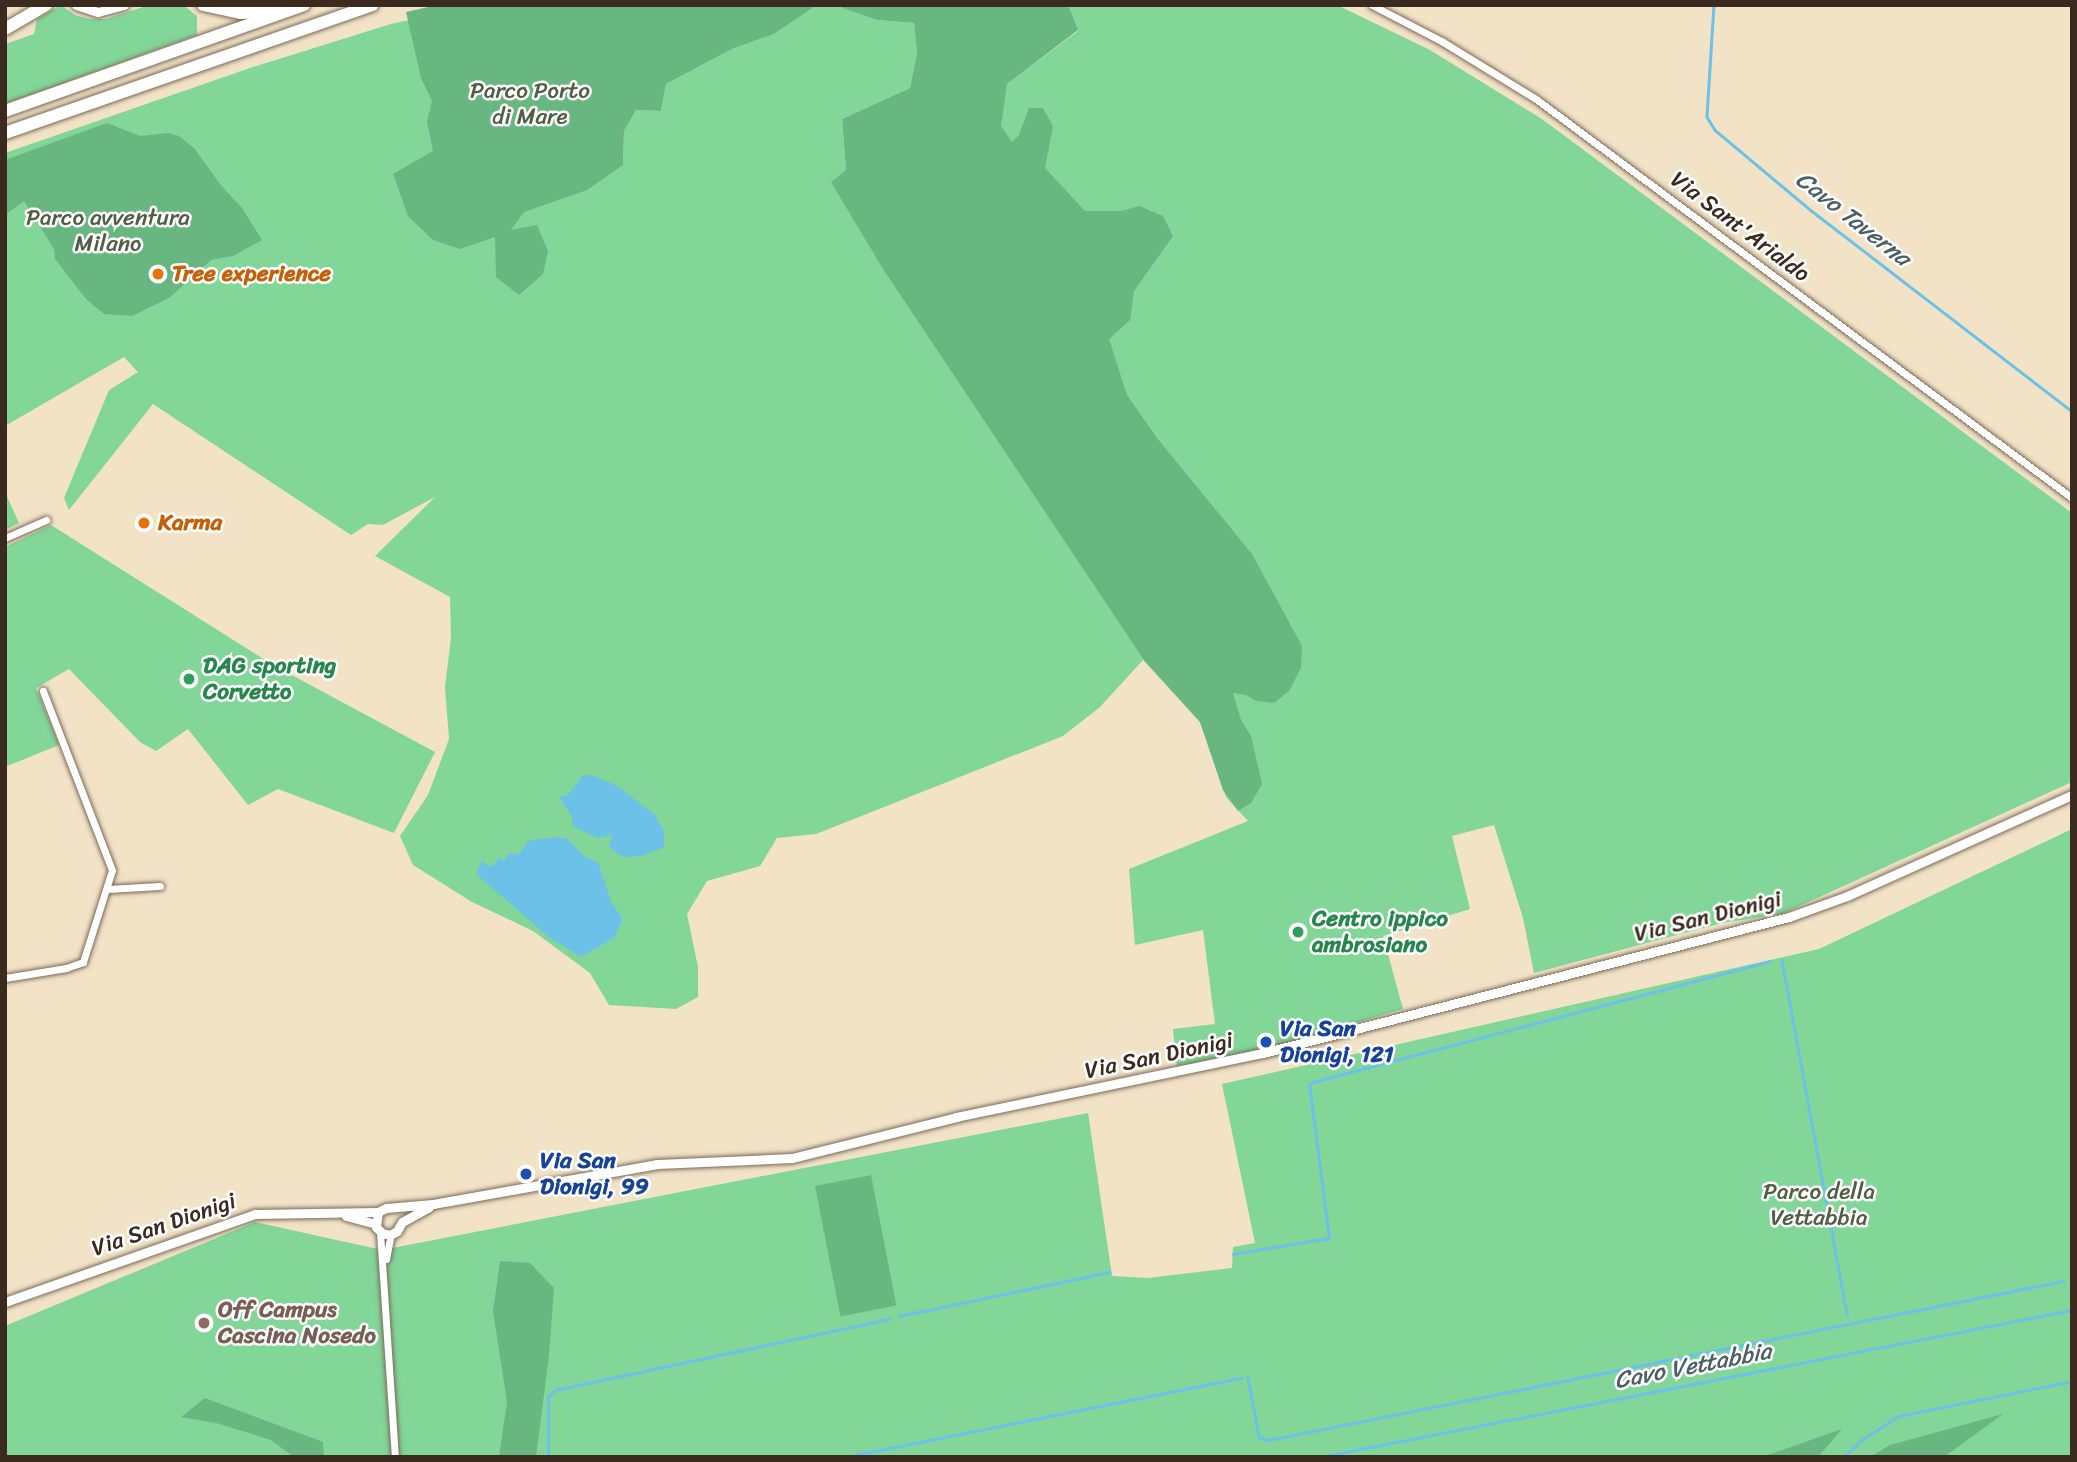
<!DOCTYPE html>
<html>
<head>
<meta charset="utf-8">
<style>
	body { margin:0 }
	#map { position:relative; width:2077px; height:1462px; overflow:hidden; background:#f2e2c6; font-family:Sriracha,sans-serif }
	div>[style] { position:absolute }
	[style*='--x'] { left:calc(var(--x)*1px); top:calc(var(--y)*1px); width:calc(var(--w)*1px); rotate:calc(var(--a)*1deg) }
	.green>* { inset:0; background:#82d698 }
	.forest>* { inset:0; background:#69b780; transform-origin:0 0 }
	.water>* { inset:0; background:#6cc1e9 }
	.stream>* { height:2.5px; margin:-1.25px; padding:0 1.25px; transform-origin:1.25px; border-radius:1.25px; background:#6cc1e9 }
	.roads { filter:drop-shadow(0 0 2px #7b6a59) drop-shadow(0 0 2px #7b6a59) }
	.minor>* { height:7px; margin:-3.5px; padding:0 3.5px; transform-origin:3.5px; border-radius:3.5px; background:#fff }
	.tertiary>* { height:9px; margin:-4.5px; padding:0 4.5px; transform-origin:4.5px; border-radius:4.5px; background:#fff }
	.primary>* { height:12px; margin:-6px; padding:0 6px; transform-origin:6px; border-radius:6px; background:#fff }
	.trunk>* { height:12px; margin:-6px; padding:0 6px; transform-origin:6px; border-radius:6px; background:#fff }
	.dots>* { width:19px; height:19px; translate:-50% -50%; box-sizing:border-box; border:4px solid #fff; border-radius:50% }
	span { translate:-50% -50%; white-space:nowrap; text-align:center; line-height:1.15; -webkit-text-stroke:5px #fff; paint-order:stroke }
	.park-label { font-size:23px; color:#505e43 }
	.street-label { font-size:23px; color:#3b2a1e }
	.food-label { font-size:23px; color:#c56008; font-weight:700 }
	.left { translate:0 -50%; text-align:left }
	.leisure-label { font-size:23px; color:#27864d; font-weight:700 }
	.transit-label { font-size:23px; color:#164399; font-weight:700 }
	.education-label { font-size:23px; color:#785e54; font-weight:700 }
	.water-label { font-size:24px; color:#4c5f65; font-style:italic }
	.frame { position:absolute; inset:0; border:7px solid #3b2a1e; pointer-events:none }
</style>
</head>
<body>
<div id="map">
	<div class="green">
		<div style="clip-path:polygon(61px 5px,75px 15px,90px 19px,106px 19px,149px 5px,183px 5px,197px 16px,197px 35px,5px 104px,5px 44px,34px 34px,37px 19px)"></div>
		<div style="clip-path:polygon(477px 5px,623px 165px,624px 131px,636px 110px,661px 111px,666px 84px,732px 49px,774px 34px,817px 5px,834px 5px,877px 20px,914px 23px,917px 53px,910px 88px,842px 119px,846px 170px,1007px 84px,1078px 31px,1067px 5px,1337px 5px,1430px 50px,1542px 119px,2072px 513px,2072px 782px,1782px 914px,1722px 923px,1534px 973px,1523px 918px,1494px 825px,1452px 836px,1470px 909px,1383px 936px,1403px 1009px,1260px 1051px,1177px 1070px,1173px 1029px,1215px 1024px,1203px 930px,1135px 945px,1129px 869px,1248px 821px,1226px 797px,1200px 722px,1143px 660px,1100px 707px,1063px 736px,816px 834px,777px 838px,760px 866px,707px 881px,687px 914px,698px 967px,698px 997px,676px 1009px,609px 1005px,590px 973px,533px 931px,472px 902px,413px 865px,400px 836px,428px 795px,449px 739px,445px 687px,451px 638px,450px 597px,375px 556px,435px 497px,383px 525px,368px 524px,351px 535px,153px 404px,69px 510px,64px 498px,109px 390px,138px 372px,124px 357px,5px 426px,5px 153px,253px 67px,391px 24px)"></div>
		<div style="clip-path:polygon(5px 492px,19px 523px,5px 530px)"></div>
		<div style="clip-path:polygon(51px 525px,273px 665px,435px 752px,394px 833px,278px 789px,248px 805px,188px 729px,156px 751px,140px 742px,69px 669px,36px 688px,59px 745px,5px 767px,5px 547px)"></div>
		<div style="clip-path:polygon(2072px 829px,2072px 1457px,5px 1457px,5px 1326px,255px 1222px,382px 1250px,1088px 1113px,1112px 1276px,1148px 1278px,1232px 1268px,1233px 1247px,1255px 1243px,1222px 1084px,1819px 949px)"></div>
	</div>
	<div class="forest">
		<div style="clip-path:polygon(437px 5px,817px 5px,774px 34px,732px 49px,666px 84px,661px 111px,636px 110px,624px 131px,623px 165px,587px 190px,524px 212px,511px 230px,537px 225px,548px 251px,543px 274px,519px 295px,496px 277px,495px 237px,460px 249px,433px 240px,408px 216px,393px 174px,433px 151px,427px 122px,432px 101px,421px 78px,406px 12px)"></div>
		<div style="clip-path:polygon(834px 5px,1069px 7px,1078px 30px,1007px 84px,1001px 126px,1012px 142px,1019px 135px,1029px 108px,1043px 108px,1053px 126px,1045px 168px,1085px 211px,1121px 211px,1139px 206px,1163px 216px,1173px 236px,1134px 291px,1130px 320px,1109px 339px,1127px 395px,1157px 438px,1252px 554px,1302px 646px,1301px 668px,1289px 691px,1274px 703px,1256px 701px,1246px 695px,1233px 693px,1241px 720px,1251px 736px,1262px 784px,1251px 803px,1238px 811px,1223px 790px,1200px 722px,1144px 660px,883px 269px,831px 182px,846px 170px,842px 119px,910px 88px,917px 53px,914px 23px,877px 20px)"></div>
		<div style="clip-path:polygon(107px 123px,140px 136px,169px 133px,179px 136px,195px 149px,219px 183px,242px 208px,262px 240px,233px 256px,211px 260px,169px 298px,132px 316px,104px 314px,86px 299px,55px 259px,54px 249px,24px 201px,5px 215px,5px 160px)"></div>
		<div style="left:871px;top:1175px;width:133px;height:57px;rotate:79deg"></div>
		<div style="clip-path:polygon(500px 1261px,530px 1263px,554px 1288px,549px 1355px,536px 1457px,499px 1457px,507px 1402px,493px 1311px)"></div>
		<div style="clip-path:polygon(205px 1398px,323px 1442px,324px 1457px,294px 1457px,271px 1440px,216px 1423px,181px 1417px)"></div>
		<div style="clip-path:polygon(2003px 1414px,1944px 1457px,1870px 1457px,1890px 1445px)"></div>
		<div style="clip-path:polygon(1842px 1429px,1818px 1457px,1762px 1457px)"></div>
	</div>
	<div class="water">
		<div style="clip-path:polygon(592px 775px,617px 786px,655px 815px,664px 832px,664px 847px,641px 856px,623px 857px,609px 847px,613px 835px,597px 838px,573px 826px,572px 816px,559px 797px,568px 795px,582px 776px)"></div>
		<div style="clip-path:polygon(557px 837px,567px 839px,585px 857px,598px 862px,611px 902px,623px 919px,614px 938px,581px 957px,549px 937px,476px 874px,482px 860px,490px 868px,499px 858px,505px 861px,509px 853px,518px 855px,528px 841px)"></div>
	</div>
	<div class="stream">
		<div style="--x:1714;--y:5;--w:112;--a:93.6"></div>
		<div style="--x:1707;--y:117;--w:15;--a:58"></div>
		<div style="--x:1715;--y:130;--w:126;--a:39.9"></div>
		<div style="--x:1812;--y:211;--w:328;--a:37.6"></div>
		<div style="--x:1782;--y:960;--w:360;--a:79.6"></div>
		<div style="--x:1233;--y:1254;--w:97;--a:-9.5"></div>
		<div style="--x:1329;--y:1238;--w:154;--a:-97.4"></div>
		<div style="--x:1309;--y:1085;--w:5;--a:-37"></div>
		<div style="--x:1313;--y:1082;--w:473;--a:-14.8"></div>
		<div style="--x:899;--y:1316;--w:215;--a:-11.8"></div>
		<div style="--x:1248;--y:1377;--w:61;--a:79.6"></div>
		<div style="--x:1259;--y:1437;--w:9;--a:18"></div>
		<div style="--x:1268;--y:1440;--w:811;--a:-11.31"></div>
		<div style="--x:548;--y:1457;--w:60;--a:-90"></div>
		<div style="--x:548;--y:1397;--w:10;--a:-45"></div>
		<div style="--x:555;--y:1390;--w:341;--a:-12"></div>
		<div style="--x:845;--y:1457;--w:404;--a:-11.3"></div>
		<div style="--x:1320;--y:1457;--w:766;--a:-11.06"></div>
		<div style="--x:1843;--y:1457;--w:27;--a:-42"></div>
		<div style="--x:1863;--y:1439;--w:43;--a:-32.6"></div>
		<div style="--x:1899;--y:1416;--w:177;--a:-11.4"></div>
	</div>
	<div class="roads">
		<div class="minor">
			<div style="--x:1372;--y:5;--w:80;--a:27.5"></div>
			<div style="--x:1443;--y:42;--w:109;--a:31.5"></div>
			<div style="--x:1536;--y:99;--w:668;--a:36.66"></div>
			<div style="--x:5;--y:538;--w:45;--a:-23.7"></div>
			<div style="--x:107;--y:889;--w:53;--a:-3.2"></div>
			<div style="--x:5;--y:978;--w:62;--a:-9.3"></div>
			<div style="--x:66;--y:968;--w:18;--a:-19"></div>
			<div style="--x:83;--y:962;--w:96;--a:-72.5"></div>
			<div style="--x:112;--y:870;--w:192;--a:-111.1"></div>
			<div style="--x:380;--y:1232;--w:225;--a:86.2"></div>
			<div style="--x:386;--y:1259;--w:25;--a:-79"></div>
		</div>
		<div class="tertiary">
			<div style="--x:76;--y:5;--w:23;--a:18"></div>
			<div style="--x:98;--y:12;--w:27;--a:-15"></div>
			<div style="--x:378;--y:1212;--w:15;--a:98"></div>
			<div style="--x:376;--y:1227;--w:8;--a:45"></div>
			<div style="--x:382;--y:1233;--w:8;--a:14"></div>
			<div style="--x:390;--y:1235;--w:8;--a:-30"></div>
			<div style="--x:397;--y:1231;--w:10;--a:-61"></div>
			<div style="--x:402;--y:1222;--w:31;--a:-29"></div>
			<div style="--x:346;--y:1216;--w:30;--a:15"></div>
			<div style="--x:5;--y:1302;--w:265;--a:-19.4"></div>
			<div style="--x:255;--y:1214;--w:123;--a:-0.9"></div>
			<div style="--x:378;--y:1212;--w:9;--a:-27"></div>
			<div style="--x:386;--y:1208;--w:47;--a:-4.9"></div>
			<div style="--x:433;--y:1204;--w:228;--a:-10.1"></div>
			<div style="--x:657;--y:1164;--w:135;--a:-2.5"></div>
			<div style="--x:792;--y:1158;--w:169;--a:-14"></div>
			<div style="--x:956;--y:1117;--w:314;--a:-11.8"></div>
			<div style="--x:1263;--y:1053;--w:543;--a:-14.5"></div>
			<div style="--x:1789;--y:917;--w:62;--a:-19.9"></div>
			<div style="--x:1847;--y:896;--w:247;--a:-24.2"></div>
		</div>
		<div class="primary">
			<div style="--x:5;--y:29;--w:48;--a:-30.3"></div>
		</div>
		<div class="trunk">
			<div style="--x:203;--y:5;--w:39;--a:12"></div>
			<div style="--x:241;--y:13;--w:22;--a:-3"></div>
			<div style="--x:263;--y:12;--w:13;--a:-23"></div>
			<div style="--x:5;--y:111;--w:317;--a:-19.5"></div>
			<div style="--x:5;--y:133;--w:389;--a:-19.2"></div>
		</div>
	</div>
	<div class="dots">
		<div style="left:158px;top:274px;background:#e8710a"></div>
		<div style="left:144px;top:523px;background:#e8710a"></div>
		<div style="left:189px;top:679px;background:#2e9e5b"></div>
		<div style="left:1298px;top:932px;background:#2e9e5b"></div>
		<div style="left:1266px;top:1042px;background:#1a4fb4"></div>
		<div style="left:526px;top:1174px;background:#1a4fb4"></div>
		<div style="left:204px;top:1323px;background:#8d6e63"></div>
	</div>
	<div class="park-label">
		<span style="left:530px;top:104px">Parco Porto<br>di Mare</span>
		<span style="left:108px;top:231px">Parco avventura<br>Milano</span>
		<span style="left:1819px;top:1205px">Parco della<br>Vettabbia</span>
	</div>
	<div class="street-label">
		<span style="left:1740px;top:227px;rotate:37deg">Via Sant'Arialdo</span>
		<span style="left:1708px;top:917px;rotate:-14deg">Via San Dionigi</span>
		<span style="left:1159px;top:1056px;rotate:-12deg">Via San Dionigi</span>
		<span style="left:164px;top:1225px;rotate:-19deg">Via San Dionigi</span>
	</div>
	<div class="food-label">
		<span class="left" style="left:172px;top:274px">Tree experience</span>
		<span class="left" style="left:158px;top:523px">Karma</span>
	</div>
	<div class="leisure-label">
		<span class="left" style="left:203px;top:679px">DAG sporting<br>Corvetto</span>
		<span class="left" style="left:1312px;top:932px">Centro ippico<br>ambrosiano</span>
	</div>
	<div class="transit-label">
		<span class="left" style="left:1280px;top:1042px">Via San<br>Dionigi, 121</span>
		<span class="left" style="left:540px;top:1174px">Via San<br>Dionigi, 99</span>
	</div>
	<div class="education-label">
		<span class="left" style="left:218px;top:1323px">Off Campus<br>Cascina Nosedo</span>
	</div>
	<div class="water-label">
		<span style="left:1853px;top:219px;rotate:38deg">Cavo Taverna</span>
		<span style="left:1693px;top:1366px;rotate:-11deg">Cavo Vettabbia</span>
	</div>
	<div class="frame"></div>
</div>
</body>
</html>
